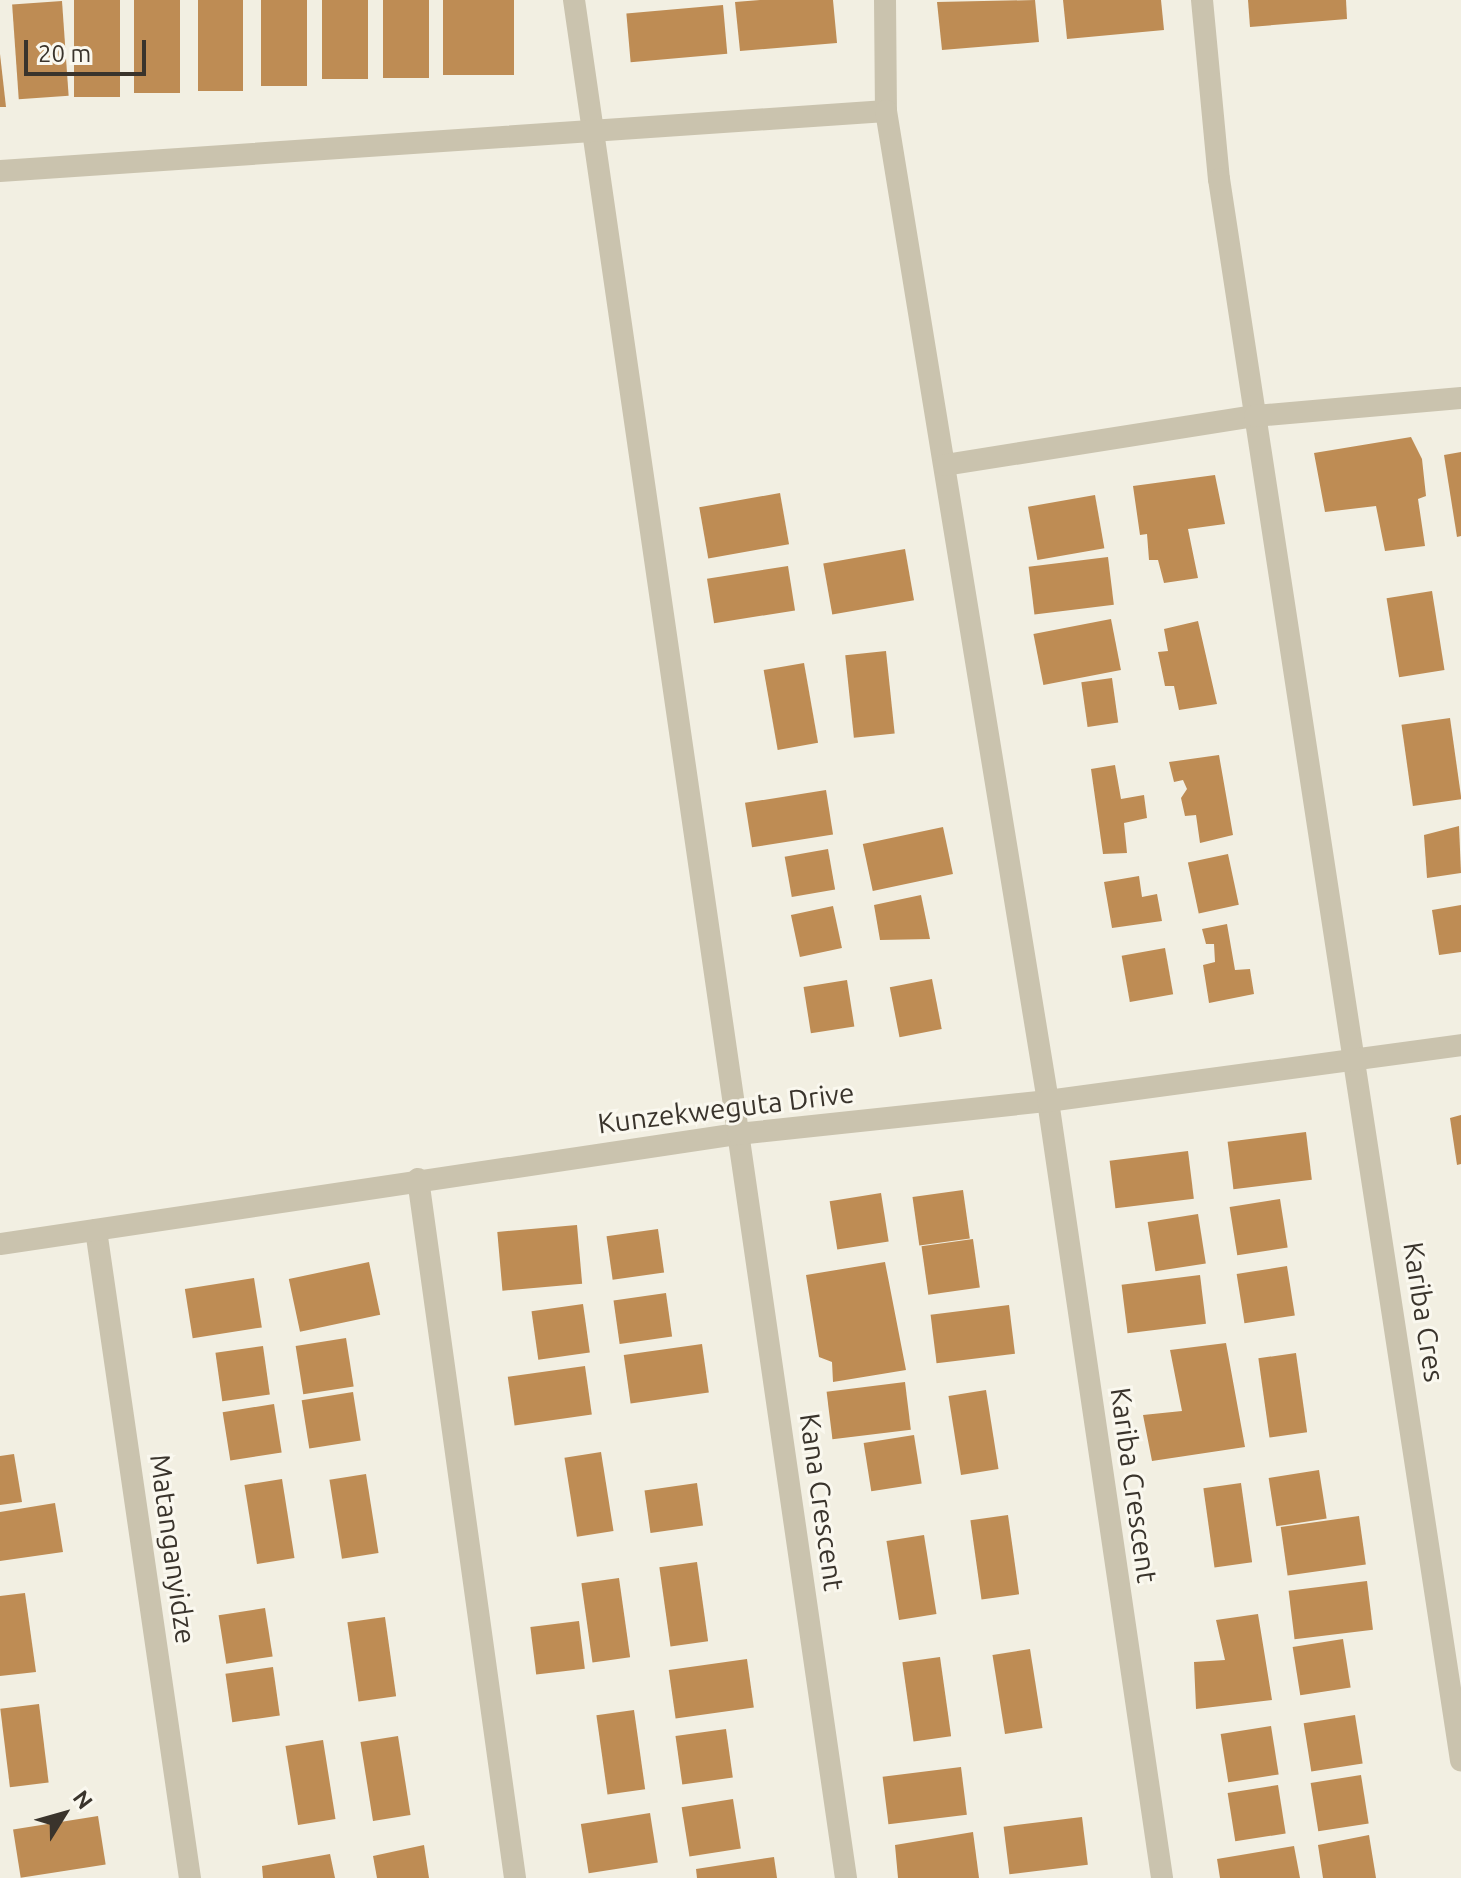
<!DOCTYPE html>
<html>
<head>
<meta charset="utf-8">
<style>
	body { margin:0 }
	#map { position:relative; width:1461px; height:1878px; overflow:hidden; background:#f2efe2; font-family:Ubuntu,sans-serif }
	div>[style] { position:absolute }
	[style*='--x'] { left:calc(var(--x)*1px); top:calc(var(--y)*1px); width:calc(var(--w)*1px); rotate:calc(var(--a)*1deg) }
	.building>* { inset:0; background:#be8c54; transform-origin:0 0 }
	.minor>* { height:22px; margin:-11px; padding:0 11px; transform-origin:11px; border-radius:11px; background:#cac3ae }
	span { translate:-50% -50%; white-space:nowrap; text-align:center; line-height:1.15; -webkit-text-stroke:6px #faf8ef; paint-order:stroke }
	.street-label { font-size:28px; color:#3a342c }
	.north { position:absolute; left:24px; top:1774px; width:80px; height:80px; -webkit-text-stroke:6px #faf8ef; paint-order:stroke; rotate:53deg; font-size:22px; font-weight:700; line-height:32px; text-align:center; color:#3a342c }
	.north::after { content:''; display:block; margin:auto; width:28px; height:36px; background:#3a342c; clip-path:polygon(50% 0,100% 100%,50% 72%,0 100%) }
	.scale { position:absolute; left:24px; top:40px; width:122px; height:36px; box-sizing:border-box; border:4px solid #3a342c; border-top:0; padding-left:10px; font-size:24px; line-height:28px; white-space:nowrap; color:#3a342c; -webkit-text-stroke:6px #faf8ef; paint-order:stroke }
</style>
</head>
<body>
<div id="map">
	<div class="building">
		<div style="left:74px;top:0;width:46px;height:97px"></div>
		<div style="left:134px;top:0;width:46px;height:93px"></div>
		<div style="left:198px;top:0;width:45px;height:91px"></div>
		<div style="left:261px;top:0;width:46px;height:86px"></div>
		<div style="left:322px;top:0;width:46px;height:79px"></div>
		<div style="left:383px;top:0;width:46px;height:78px"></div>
		<div style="left:443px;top:0;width:71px;height:75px"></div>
		<div style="clip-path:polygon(760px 0,833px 0,837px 43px,740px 51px,735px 2px)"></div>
		<div style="clip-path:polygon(1035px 0,1039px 42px,942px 50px,937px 2px)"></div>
		<div style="clip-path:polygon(1063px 0,1161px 0,1164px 30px,1067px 39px)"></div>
		<div style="clip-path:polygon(1248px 0,1346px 0,1347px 19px,1250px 27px)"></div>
		<div style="left:62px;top:1px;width:95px;height:50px;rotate:86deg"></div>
		<div style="left:723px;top:5px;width:49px;height:97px;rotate:85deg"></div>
		<div style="clip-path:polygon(0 54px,6px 107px,0 107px)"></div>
		<div style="clip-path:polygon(1411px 437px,1422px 459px,1426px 496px,1418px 499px,1425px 546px,1385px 551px,1376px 506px,1325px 512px,1314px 453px)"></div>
		<div style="clip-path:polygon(1461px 452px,1461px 536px,1457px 537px,1444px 455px)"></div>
		<div style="clip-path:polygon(1215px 475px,1225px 524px,1188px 529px,1198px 578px,1164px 583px,1158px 560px,1149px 560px,1147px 534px,1140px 535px,1133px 486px)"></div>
		<div style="left:780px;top:493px;width:52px;height:82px;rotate:80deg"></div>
		<div style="left:1095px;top:495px;width:54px;height:68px;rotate:80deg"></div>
		<div style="left:905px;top:549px;width:52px;height:83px;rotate:80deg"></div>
		<div style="left:1108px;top:557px;width:48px;height:80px;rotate:83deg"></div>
		<div style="left:788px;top:566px;width:45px;height:82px;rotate:81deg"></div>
		<div style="left:1432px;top:591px;width:80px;height:46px;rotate:81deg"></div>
		<div style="left:1111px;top:619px;width:52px;height:79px;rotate:79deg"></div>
		<div style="clip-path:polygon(1198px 621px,1217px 704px,1179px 710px,1174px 686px,1165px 686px,1158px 652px,1168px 651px,1164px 629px)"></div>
		<div style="left:886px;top:651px;width:83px;height:41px;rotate:84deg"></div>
		<div style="left:804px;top:663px;width:81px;height:41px;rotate:80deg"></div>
		<div style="left:1112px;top:678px;width:45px;height:31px;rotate:82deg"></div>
		<div style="left:1450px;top:718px;width:82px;height:49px;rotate:82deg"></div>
		<div style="clip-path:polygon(1219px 755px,1233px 835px,1200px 843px,1196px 815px,1185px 816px,1181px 798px,1187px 789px,1183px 780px,1174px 782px,1169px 762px)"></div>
		<div style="clip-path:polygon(1115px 765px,1121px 799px,1144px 795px,1147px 818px,1124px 823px,1127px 853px,1103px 854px,1091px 769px)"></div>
		<div style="left:826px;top:790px;width:45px;height:82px;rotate:81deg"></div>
		<div style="clip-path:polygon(1459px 826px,1461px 873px,1427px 878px,1424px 835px)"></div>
		<div style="left:943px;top:827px;width:48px;height:82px;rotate:78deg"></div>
		<div style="left:828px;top:849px;width:41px;height:44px;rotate:80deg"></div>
		<div style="left:1228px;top:854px;width:52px;height:41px;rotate:78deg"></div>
		<div style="clip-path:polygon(1139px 876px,1142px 897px,1157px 894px,1162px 921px,1112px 928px,1104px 882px)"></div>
		<div style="clip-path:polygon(921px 895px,930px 939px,880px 940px,874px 905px)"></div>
		<div style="clip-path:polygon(1461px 905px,1461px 952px,1439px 955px,1432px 910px)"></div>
		<div style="left:833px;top:906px;width:43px;height:43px;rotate:78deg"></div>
		<div style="clip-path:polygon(1227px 924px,1235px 970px,1250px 969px,1254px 994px,1209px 1003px,1203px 965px,1215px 962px,1214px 944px,1206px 944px,1202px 929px)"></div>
		<div style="left:1165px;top:948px;width:47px;height:44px;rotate:80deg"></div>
		<div style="left:932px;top:979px;width:51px;height:43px;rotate:79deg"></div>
		<div style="left:847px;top:980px;width:47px;height:44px;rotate:81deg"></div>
		<div style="clip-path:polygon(1461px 1115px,1461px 1164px,1457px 1165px,1450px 1118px)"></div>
		<div style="left:1306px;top:1132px;width:48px;height:79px;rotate:83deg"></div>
		<div style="left:1188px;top:1151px;width:48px;height:79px;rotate:83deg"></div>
		<div style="left:963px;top:1190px;width:49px;height:51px;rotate:82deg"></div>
		<div style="left:881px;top:1193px;width:49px;height:52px;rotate:81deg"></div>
		<div style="left:1280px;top:1199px;width:49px;height:51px;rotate:81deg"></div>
		<div style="left:1198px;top:1214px;width:50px;height:51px;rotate:81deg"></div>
		<div style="left:577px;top:1225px;width:59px;height:80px;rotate:85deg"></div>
		<div style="left:658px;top:1229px;width:44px;height:52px;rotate:82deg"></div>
		<div style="left:973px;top:1239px;width:49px;height:52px;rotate:82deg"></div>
		<div style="left:369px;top:1262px;width:54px;height:82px;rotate:78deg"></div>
		<div style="clip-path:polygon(885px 1262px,906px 1370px,833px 1382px,832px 1362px,819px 1357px,806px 1275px)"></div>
		<div style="left:1287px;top:1266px;width:50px;height:51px;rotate:81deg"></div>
		<div style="left:1200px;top:1275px;width:49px;height:79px;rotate:83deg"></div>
		<div style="left:254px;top:1278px;width:50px;height:70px;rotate:81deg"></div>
		<div style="left:666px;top:1293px;width:44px;height:53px;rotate:82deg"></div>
		<div style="left:583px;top:1304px;width:49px;height:52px;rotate:82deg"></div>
		<div style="left:1009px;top:1305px;width:49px;height:79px;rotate:83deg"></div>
		<div style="left:346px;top:1338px;width:49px;height:51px;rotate:81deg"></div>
		<div style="clip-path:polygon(1226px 1343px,1245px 1447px,1152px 1461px,1143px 1415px,1182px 1411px,1170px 1350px)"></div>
		<div style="left:702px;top:1344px;width:49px;height:79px;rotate:82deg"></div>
		<div style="left:263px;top:1346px;width:49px;height:48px;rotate:82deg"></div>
		<div style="left:1296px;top:1353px;width:80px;height:38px;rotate:82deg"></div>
		<div style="left:585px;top:1366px;width:49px;height:78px;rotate:82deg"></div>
		<div style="left:905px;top:1382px;width:48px;height:79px;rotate:83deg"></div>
		<div style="left:986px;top:1390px;width:80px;height:38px;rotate:81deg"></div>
		<div style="left:353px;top:1392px;width:49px;height:52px;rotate:81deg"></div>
		<div style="left:274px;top:1404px;width:49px;height:52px;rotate:81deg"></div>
		<div style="left:914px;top:1435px;width:49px;height:51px;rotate:81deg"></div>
		<div style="left:601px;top:1452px;width:80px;height:37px;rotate:81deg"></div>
		<div style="clip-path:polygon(14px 1454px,22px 1502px,0 1505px,0 1456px)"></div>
		<div style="left:1319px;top:1470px;width:49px;height:51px;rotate:81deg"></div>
		<div style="left:366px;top:1474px;width:80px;height:37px;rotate:81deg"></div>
		<div style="left:282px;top:1479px;width:80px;height:38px;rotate:81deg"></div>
		<div style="left:697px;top:1483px;width:43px;height:53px;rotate:82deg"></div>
		<div style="left:1241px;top:1483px;width:80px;height:38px;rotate:82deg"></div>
		<div style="clip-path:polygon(55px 1503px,63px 1552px,0 1561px,0 1512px)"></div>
		<div style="left:1008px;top:1515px;width:80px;height:38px;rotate:82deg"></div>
		<div style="left:1359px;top:1516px;width:49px;height:79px;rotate:82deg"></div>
		<div style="left:924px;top:1535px;width:80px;height:38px;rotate:81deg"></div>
		<div style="left:697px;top:1562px;width:80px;height:38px;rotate:82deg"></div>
		<div style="left:619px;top:1578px;width:80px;height:38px;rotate:82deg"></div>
		<div style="left:1367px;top:1581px;width:49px;height:79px;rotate:83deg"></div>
		<div style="clip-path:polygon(25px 1593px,36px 1672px,0 1676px,0 1596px)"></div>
		<div style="left:265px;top:1608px;width:49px;height:47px;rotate:81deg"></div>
		<div style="clip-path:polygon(1258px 1614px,1272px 1700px,1196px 1709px,1194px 1662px,1225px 1660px,1216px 1620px)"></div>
		<div style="left:385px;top:1617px;width:80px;height:38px;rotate:82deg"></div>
		<div style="left:579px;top:1621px;width:48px;height:49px;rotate:83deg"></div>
		<div style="left:1343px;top:1639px;width:49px;height:51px;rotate:81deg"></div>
		<div style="left:1030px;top:1649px;width:80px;height:38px;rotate:81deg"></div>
		<div style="left:940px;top:1657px;width:80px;height:38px;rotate:82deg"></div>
		<div style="left:747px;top:1659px;width:49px;height:79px;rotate:82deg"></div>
		<div style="left:273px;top:1667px;width:49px;height:48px;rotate:82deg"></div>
		<div style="left:39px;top:1704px;width:79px;height:39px;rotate:83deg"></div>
		<div style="left:634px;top:1710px;width:80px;height:38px;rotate:82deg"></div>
		<div style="left:1355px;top:1715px;width:49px;height:52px;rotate:81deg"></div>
		<div style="left:1271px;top:1726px;width:49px;height:51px;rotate:81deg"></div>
		<div style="left:726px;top:1729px;width:49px;height:51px;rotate:82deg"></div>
		<div style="left:398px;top:1736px;width:80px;height:38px;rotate:81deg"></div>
		<div style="left:323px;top:1740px;width:80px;height:38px;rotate:81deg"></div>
		<div style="left:961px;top:1767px;width:48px;height:79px;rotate:83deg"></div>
		<div style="left:1361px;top:1775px;width:49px;height:51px;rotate:81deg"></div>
		<div style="left:1278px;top:1785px;width:49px;height:51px;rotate:81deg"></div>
		<div style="left:733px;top:1799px;width:50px;height:52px;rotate:81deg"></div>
		<div style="left:650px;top:1813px;width:50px;height:70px;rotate:81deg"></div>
		<div style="left:98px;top:1816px;width:49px;height:86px;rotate:81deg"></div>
		<div style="left:1082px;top:1817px;width:48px;height:79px;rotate:83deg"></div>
		<div style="clip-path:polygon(973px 1832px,979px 1878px,898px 1878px,895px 1845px)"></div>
		<div style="clip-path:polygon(1369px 1835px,1376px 1878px,1323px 1878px,1318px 1845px)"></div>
		<div style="clip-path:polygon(424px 1845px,429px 1878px,377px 1878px,373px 1856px)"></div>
		<div style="clip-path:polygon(1294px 1846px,1300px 1878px,1220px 1878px,1217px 1859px)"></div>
		<div style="clip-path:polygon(330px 1854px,335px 1878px,263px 1878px,262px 1866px)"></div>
		<div style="clip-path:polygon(774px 1857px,777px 1878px,697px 1878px,696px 1869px)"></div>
	</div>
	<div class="minor">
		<div style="--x:574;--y:0;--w:1898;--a:81.76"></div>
		<div style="--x:885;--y:0;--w:111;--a:89.5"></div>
		<div style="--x:1202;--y:0;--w:180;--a:84.6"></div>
		<div style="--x:1219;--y:179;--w:1600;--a:81.3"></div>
		<div style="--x:0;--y:171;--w:888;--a:-3.87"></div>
		<div style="--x:886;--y:111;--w:1003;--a:80.71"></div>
		<div style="--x:1048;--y:1101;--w:785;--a:81.65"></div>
		<div style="--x:945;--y:465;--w:314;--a:-9"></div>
		<div style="--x:1255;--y:416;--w:207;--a:-5"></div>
		<div style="--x:418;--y:1179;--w:706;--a:82.1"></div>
		<div style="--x:96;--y:1230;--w:655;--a:81.75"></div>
		<div style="--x:0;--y:1244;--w:746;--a:-8.48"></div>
		<div style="--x:738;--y:1134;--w:312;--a:-6.1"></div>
		<div style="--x:1048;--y:1101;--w:417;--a:-7.7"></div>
	</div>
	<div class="street-label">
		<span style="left:726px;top:1108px;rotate:-7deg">Kunzekweguta Drive</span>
		<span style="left:1424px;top:1312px;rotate:81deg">Kariba Cres</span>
		<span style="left:1134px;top:1485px;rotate:82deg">Kariba Crescent</span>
		<span style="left:822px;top:1502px;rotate:82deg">Kana Crescent</span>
		<span style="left:173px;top:1549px;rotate:82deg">Matanganyidze</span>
	</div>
	<div class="north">N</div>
	<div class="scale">20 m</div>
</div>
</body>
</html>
